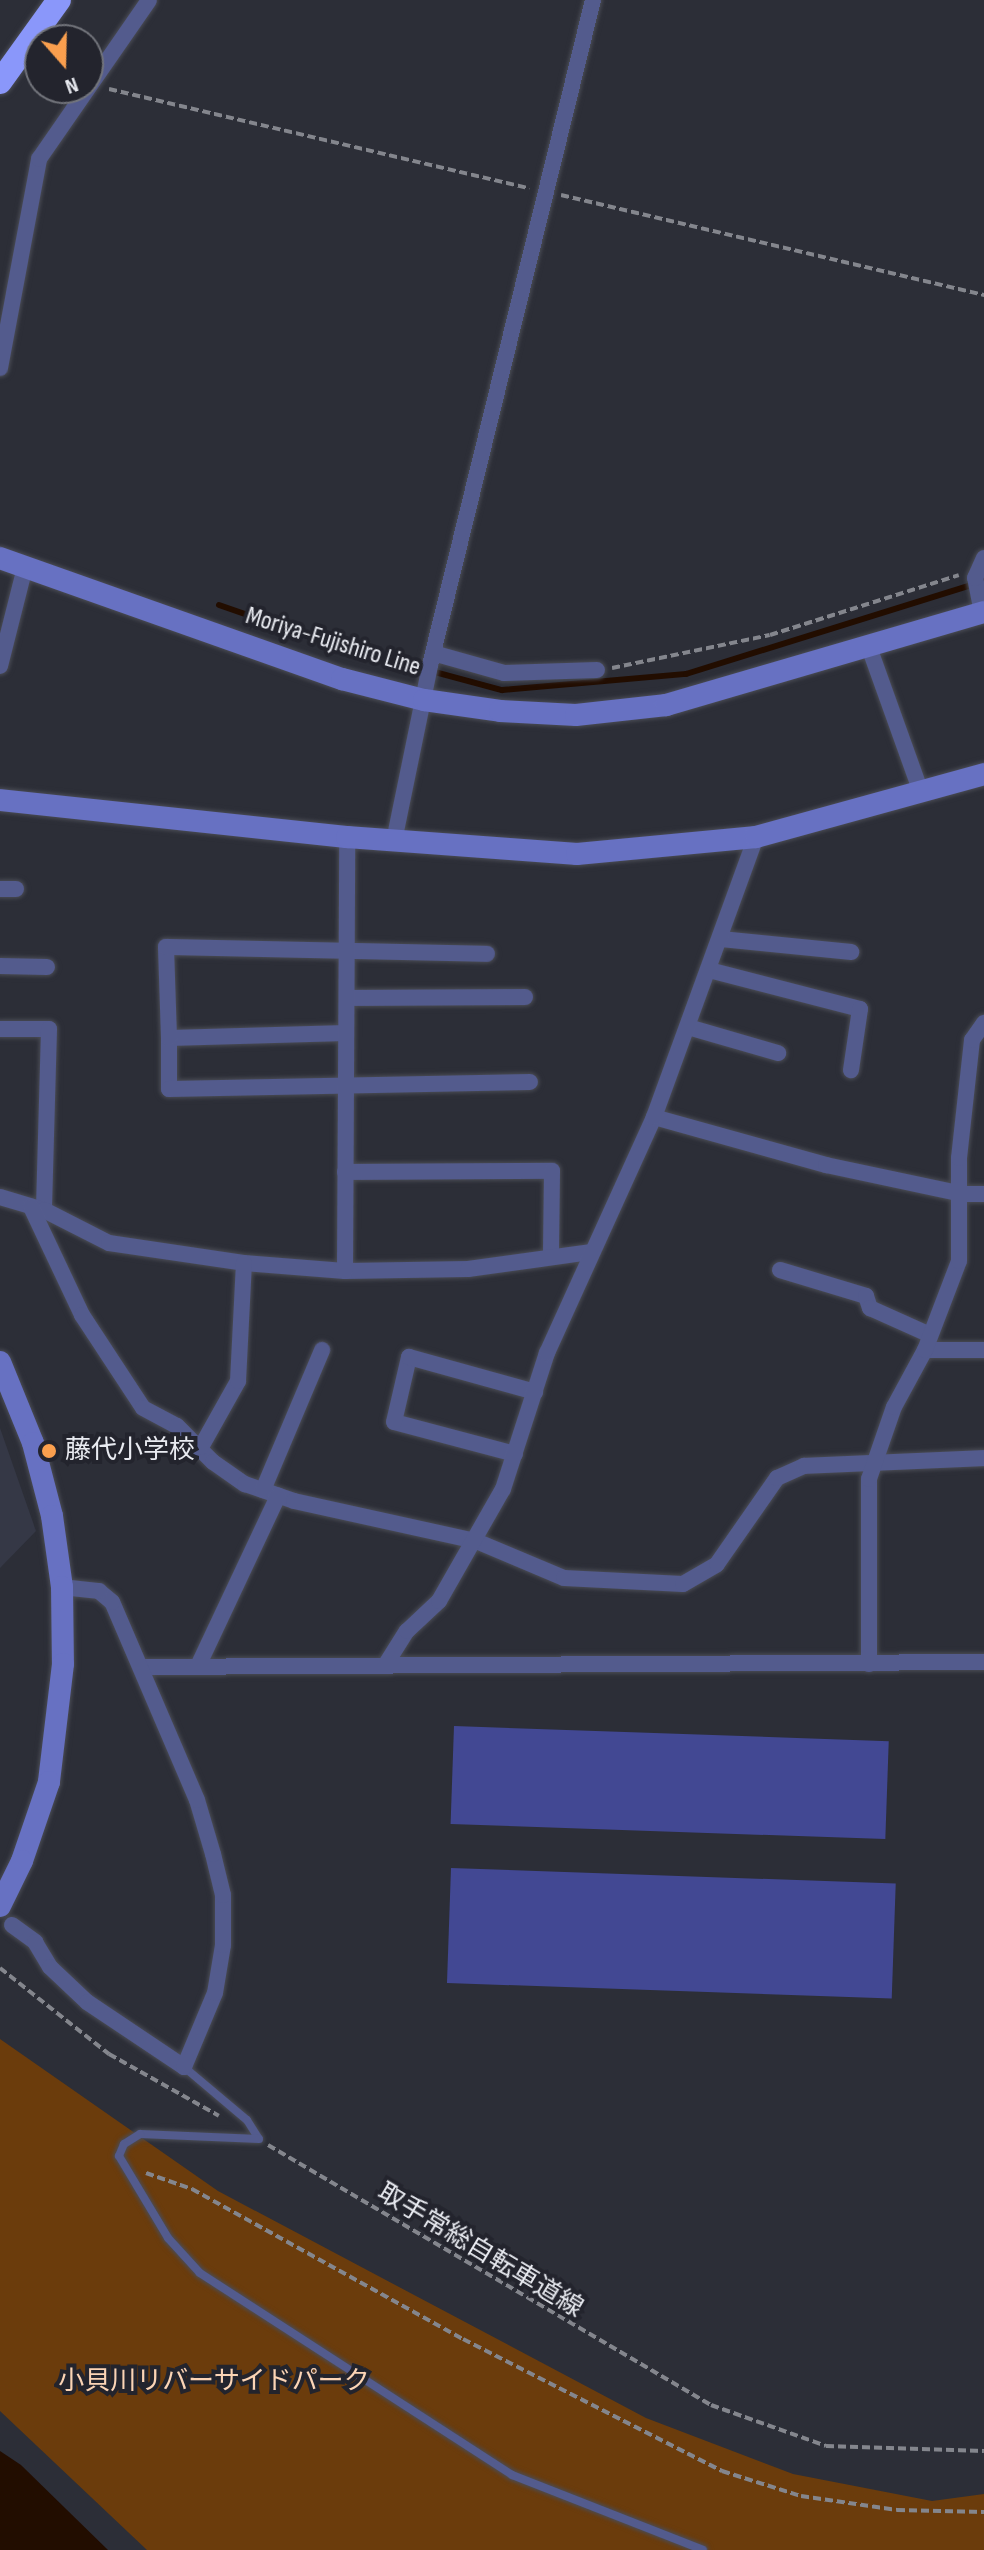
<!DOCTYPE html>
<html>
<head>
<meta charset="utf-8">
<style>
	body { margin:0 }
	#map { position:relative; width:984px; height:2550px; overflow:hidden; background:#2c2e37; font-family:"Sofia Sans Condensed","Noto Sans JP",sans-serif }
	div>[style] { position:absolute }
	[style*='--x'] { left:calc(var(--x)*1px); top:calc(var(--y)*1px); width:calc(var(--w)*1px); rotate:calc(var(--a)*1deg) }
	.built>* { inset:0; background:#353846 }
	.green>* { inset:0; background:#6b3c0c }
	.water>* { inset:0; background:#220d00 }
	.stream>* { height:6px; margin:-3px; padding:0 3px; transform-origin:3px; border-radius:3px; background:#220d00 }
	.building>* { inset:0; background:#424893; transform-origin:0 0 }
	.path>* { height:4px; margin-top:-2px; transform-origin:0; background:repeating-linear-gradient(90deg,#84868d 0 8px,transparent 0 12px) }
	.roads { filter:drop-shadow(0 0 2px #4a4c55) drop-shadow(0 0 2px #4a4c55) }
	.lane>* { height:8px; margin:-4px; padding:0 4px; transform-origin:4px; border-radius:4px; background:#535b8d }
	.street>* { height:16px; margin:-8px; padding:0 8px; transform-origin:8px; border-radius:8px; background:#535b8d }
	.secondary>* { height:22px; margin:-11px; padding:0 11px; transform-origin:11px; border-radius:11px; background:#6771c2 }
	.highway>* { height:24px; margin:-12px; padding:0 12px; transform-origin:12px; border-radius:12px; background:#8a97fa }
	.dots>* { width:22px; height:22px; translate:-50% -50%; box-sizing:border-box; border:4px solid #23242d; border-radius:50% }
	span { translate:-50% -50%; white-space:nowrap; text-align:center; line-height:1.15; -webkit-text-stroke:8px #23242d; paint-order:stroke }
	.street-label { font-size:26px; color:#e9ebf1 }
	.poi-label { font-size:26px; color:#e9ebf1 }
	.left { translate:0 -50%; text-align:left }
	.park-label { font-size:26px; color:#fbd4b5 }
	.north { position:absolute; left:24px; top:24px; width:80px; height:80px; box-sizing:border-box; background:#23242d; border:2px solid #72747b; border-radius:50%; rotate:160deg; font-size:22px; font-weight:700; line-height:32px; text-align:center; color:#e9ebf1 }
	.north::after { content:''; display:block; margin:auto; width:28px; height:36px; background:#fa9f4e; clip-path:polygon(50% 0,100% 100%,50% 72%,0 100%) }
</style>
</head>
<body>
<div id="map">
	<div class="built">
		<div style="clip-path:polygon(0 1428px,36px 1531px,0 1568px)"></div>
	</div>
	<div class="green">
		<div style="clip-path:polygon(0 2039px,218px 2191px,646px 2418px,793px 2474px,932px 2501px,984px 2494px,984px 2550px,147px 2550px,0 2411px)"></div>
	</div>
	<div class="water">
		<div style="clip-path:polygon(0 2451px,21px 2465px,108px 2550px,0 2550px)"></div>
	</div>
	<div class="stream">
		<div style="--x:219;--y:605;--w:119;--a:19.2"></div>
		<div style="--x:331;--y:644;--w:177;--a:15.1"></div>
		<div style="--x:502;--y:690;--w:185;--a:-5"></div>
		<div style="--x:686;--y:674;--w:312;--a:-17.3"></div>
	</div>
	<div class="building">
		<div style="left:454px;top:1726px;width:435px;height:98px;rotate:2deg"></div>
		<div style="left:451px;top:1868px;width:445px;height:115px;rotate:2deg"></div>
	</div>
	<div class="path">
		<div style="--x:109;--y:89;--w:432;--a:13.3"></div>
		<div style="--x:561;--y:195;--w:435;--a:13.3"></div>
		<div style="--x:612;--y:668;--w:161;--a:-11.8"></div>
		<div style="--x:770;--y:635;--w:198;--a:-17.6"></div>
		<div style="--x:0;--y:1968;--w:139;--a:38.3"></div>
		<div style="--x:109;--y:2054;--w:126;--a:29.4"></div>
		<div style="--x:268;--y:2145;--w:514;--a:30.41"></div>
		<div style="--x:711;--y:2405;--w:122;--a:19.6"></div>
		<div style="--x:826;--y:2446;--w:158;--a:1.8"></div>
		<div style="--x:146;--y:2173;--w:49;--a:19.2"></div>
		<div style="--x:192;--y:2189;--w:310;--a:29"></div>
		<div style="--x:463;--y:2339;--w:291;--a:27"></div>
		<div style="--x:722;--y:2471;--w:83;--a:17.6"></div>
		<div style="--x:801;--y:2496;--w:97;--a:8.3"></div>
		<div style="--x:897;--y:2510;--w:87;--a:1.3"></div>
	</div>
	<div class="roads">
		<div class="lane">
			<div style="--x:184;--y:2067;--w:82;--a:40.1"></div>
			<div style="--x:247;--y:2120;--w:22;--a:58"></div>
			<div style="--x:259;--y:2139;--w:119;--a:-177.6"></div>
			<div style="--x:140;--y:2134;--w:19;--a:148"></div>
			<div style="--x:124;--y:2144;--w:13;--a:113"></div>
			<div style="--x:119;--y:2156;--w:96;--a:59.1"></div>
			<div style="--x:168;--y:2238;--w:47;--a:47.6"></div>
			<div style="--x:200;--y:2273;--w:372;--a:32.9"></div>
			<div style="--x:512;--y:2475;--w:205;--a:21.4"></div>
		</div>
		<div class="street">
			<div style="--x:0;--y:368;--w:213;--a:-79.4"></div>
			<div style="--x:39;--y:159;--w:193;--a:-55.3"></div>
			<div style="--x:982;--y:613;--w:36;--a:-101"></div>
			<div style="--x:975;--y:578;--w:22;--a:-66"></div>
			<div style="--x:869;--y:647;--w:154;--a:70.3"></div>
			<div style="--x:433;--y:653;--w:74;--a:15.7"></div>
			<div style="--x:504;--y:673;--w:93;--a:-1.8"></div>
			<div style="--x:0;--y:666;--w:102;--a:-75.8"></div>
			<div style="--x:394;--y:841;--w:180;--a:-78.4"></div>
			<div style="--x:430;--y:665;--w:685;--a:-76.23"></div>
			<div style="--x:0;--y:889;--w:16;--a:0"></div>
			<div style="--x:721;--y:939;--w:131;--a:5.7"></div>
			<div style="--x:0;--y:966;--w:47;--a:1.2"></div>
			<div style="--x:709;--y:970;--w:156;--a:14.5"></div>
			<div style="--x:860;--y:1009;--w:62;--a:98.4"></div>
			<div style="--x:347;--y:998;--w:178;--a:-0.3"></div>
			<div style="--x:688;--y:1027;--w:94;--a:16.1"></div>
			<div style="--x:0;--y:1029;--w:49;--a:0"></div>
			<div style="--x:49;--y:1029;--w:181;--a:91.6"></div>
			<div style="--x:346;--y:1033;--w:177;--a:178.4"></div>
			<div style="--x:169;--y:1038;--w:51;--a:90"></div>
			<div style="--x:169;--y:1089;--w:361;--a:-1.1"></div>
			<div style="--x:169;--y:1038;--w:91;--a:-91.9"></div>
			<div style="--x:166;--y:947;--w:321;--a:1.2"></div>
			<div style="--x:654;--y:1117;--w:179;--a:15.6"></div>
			<div style="--x:826;--y:1165;--w:139;--a:12"></div>
			<div style="--x:962;--y:1194;--w:22;--a:0"></div>
			<div style="--x:345;--y:1172;--w:207;--a:-0.3"></div>
			<div style="--x:552;--y:1171;--w:86;--a:90.7"></div>
			<div style="--x:0;--y:1197;--w:46;--a:16.5"></div>
			<div style="--x:44;--y:1210;--w:73;--a:26.9"></div>
			<div style="--x:109;--y:1243;--w:136;--a:8.4"></div>
			<div style="--x:244;--y:1263;--w:101;--a:4.5"></div>
			<div style="--x:345;--y:1271;--w:123;--a:-0.9"></div>
			<div style="--x:468;--y:1269;--w:123;--a:-7.9"></div>
			<div style="--x:31;--y:1207;--w:119;--a:64.7"></div>
			<div style="--x:82;--y:1315;--w:111;--a:56.7"></div>
			<div style="--x:143;--y:1408;--w:38;--a:28"></div>
			<div style="--x:177;--y:1426;--w:51;--a:45"></div>
			<div style="--x:213;--y:1462;--w:39;--a:35"></div>
			<div style="--x:245;--y:1484;--w:52;--a:19.1"></div>
			<div style="--x:294;--y:1501;--w:186;--a:12.4"></div>
			<div style="--x:476;--y:1541;--w:95;--a:22.8"></div>
			<div style="--x:564;--y:1578;--w:119;--a:2.9"></div>
			<div style="--x:683;--y:1584;--w:39;--a:-30"></div>
			<div style="--x:717;--y:1564;--w:105;--a:-55.1"></div>
			<div style="--x:777;--y:1478;--w:30;--a:-24"></div>
			<div style="--x:804;--y:1466;--w:180;--a:-2.5"></div>
			<div style="--x:780;--y:1270;--w:90;--a:16.8"></div>
			<div style="--x:866;--y:1296;--w:13;--a:72"></div>
			<div style="--x:870;--y:1308;--w:66;--a:24.2"></div>
			<div style="--x:345;--y:1271;--w:434;--a:-89.7"></div>
			<div style="--x:925;--y:1350;--w:59;--a:0"></div>
			<div style="--x:201;--y:1447;--w:76;--a:-60.7"></div>
			<div style="--x:238;--y:1381;--w:118;--a:-87.1"></div>
			<div style="--x:515;--y:1454;--w:125;--a:-165.2"></div>
			<div style="--x:394;--y:1422;--w:67;--a:-77"></div>
			<div style="--x:409;--y:1357;--w:131;--a:15.5"></div>
			<div style="--x:263;--y:1490;--w:152;--a:-67.1"></div>
			<div style="--x:199;--y:1664;--w:186;--a:-64.8"></div>
			<div style="--x:386;--y:1664;--w:39;--a:-58"></div>
			<div style="--x:407;--y:1631;--w:44;--a:-43.2"></div>
			<div style="--x:439;--y:1601;--w:129;--a:-60.3"></div>
			<div style="--x:503;--y:1489;--w:143;--a:-72.1"></div>
			<div style="--x:547;--y:1353;--w:259;--a:-65.6"></div>
			<div style="--x:654;--y:1117;--w:298;--a:-70"></div>
			<div style="--x:869;--y:1664;--w:185;--a:-90"></div>
			<div style="--x:869;--y:1479;--w:76;--a:-70.9"></div>
			<div style="--x:894;--y:1407;--w:65;--a:-61.5"></div>
			<div style="--x:925;--y:1350;--w:95;--a:-69.1"></div>
			<div style="--x:959;--y:1261;--w:103;--a:-90"></div>
			<div style="--x:959;--y:1158;--w:119;--a:-83.7"></div>
			<div style="--x:972;--y:1040;--w:21;--a:-55"></div>
			<div style="--x:142;--y:1667;--w:842;--a:-0.34"></div>
			<div style="--x:12;--y:1925;--w:29;--a:36"></div>
			<div style="--x:35;--y:1942;--w:29;--a:59"></div>
			<div style="--x:50;--y:1967;--w:51;--a:43.4"></div>
			<div style="--x:87;--y:2002;--w:117;--a:33.8"></div>
			<div style="--x:184;--y:2067;--w:80;--a:-67.3"></div>
			<div style="--x:215;--y:1993;--w:49;--a:-80.5"></div>
			<div style="--x:223;--y:1945;--w:50;--a:-90"></div>
			<div style="--x:223;--y:1895;--w:42;--a:-103.7"></div>
			<div style="--x:213;--y:1854;--w:56;--a:-106.5"></div>
			<div style="--x:197;--y:1800;--w:215;--a:-113.2"></div>
			<div style="--x:112;--y:1602;--w:17;--a:-140"></div>
			<div style="--x:99;--y:1591;--w:37;--a:-174"></div>
		</div>
		<div class="secondary">
			<div style="--x:0;--y:558;--w:363;--a:19.5"></div>
			<div style="--x:342;--y:679;--w:85;--a:14.4"></div>
			<div style="--x:424;--y:700;--w:77;--a:8.2"></div>
			<div style="--x:500;--y:711;--w:76;--a:3"></div>
			<div style="--x:576;--y:715;--w:91;--a:-6.3"></div>
			<div style="--x:666;--y:705;--w:331;--a:-16.3"></div>
			<div style="--x:0;--y:800;--w:349;--a:6.1"></div>
			<div style="--x:347;--y:837;--w:231;--a:4.2"></div>
			<div style="--x:577;--y:854;--w:180;--a:-5.4"></div>
			<div style="--x:756;--y:837;--w:237;--a:-15.4"></div>
			<div style="--x:0;--y:1362;--w:87;--a:67.8"></div>
			<div style="--x:33;--y:1443;--w:75;--a:75.4"></div>
			<div style="--x:52;--y:1516;--w:72;--a:82"></div>
			<div style="--x:62;--y:1587;--w:77;--a:89.3"></div>
			<div style="--x:63;--y:1664;--w:119;--a:96.8"></div>
			<div style="--x:49;--y:1782;--w:83;--a:108.9"></div>
			<div style="--x:22;--y:1861;--w:50;--a:116.1"></div>
		</div>
		<div class="highway">
			<div style="--x:0;--y:82;--w:101;--a:-54.3"></div>
		</div>
	</div>
	<div class="dots">
		<div style="left:49px;top:1451px;background:#fa9f4e"></div>
	</div>
	<div class="street-label">
		<span style="left:333px;top:642px;rotate:17deg">Moriya-Fujishiro Line</span>
		<span style="left:480px;top:2251px;rotate:31deg">取手常総自転車道線</span>
	</div>
	<div class="poi-label">
		<span class="left" style="left:65px;top:1451px">藤代小学校</span>
	</div>
	<div class="park-label">
		<span style="left:214px;top:2382px">小貝川リバーサイドパーク</span>
	</div>
	<div class="north">N</div>
</div>
</body>
</html>
